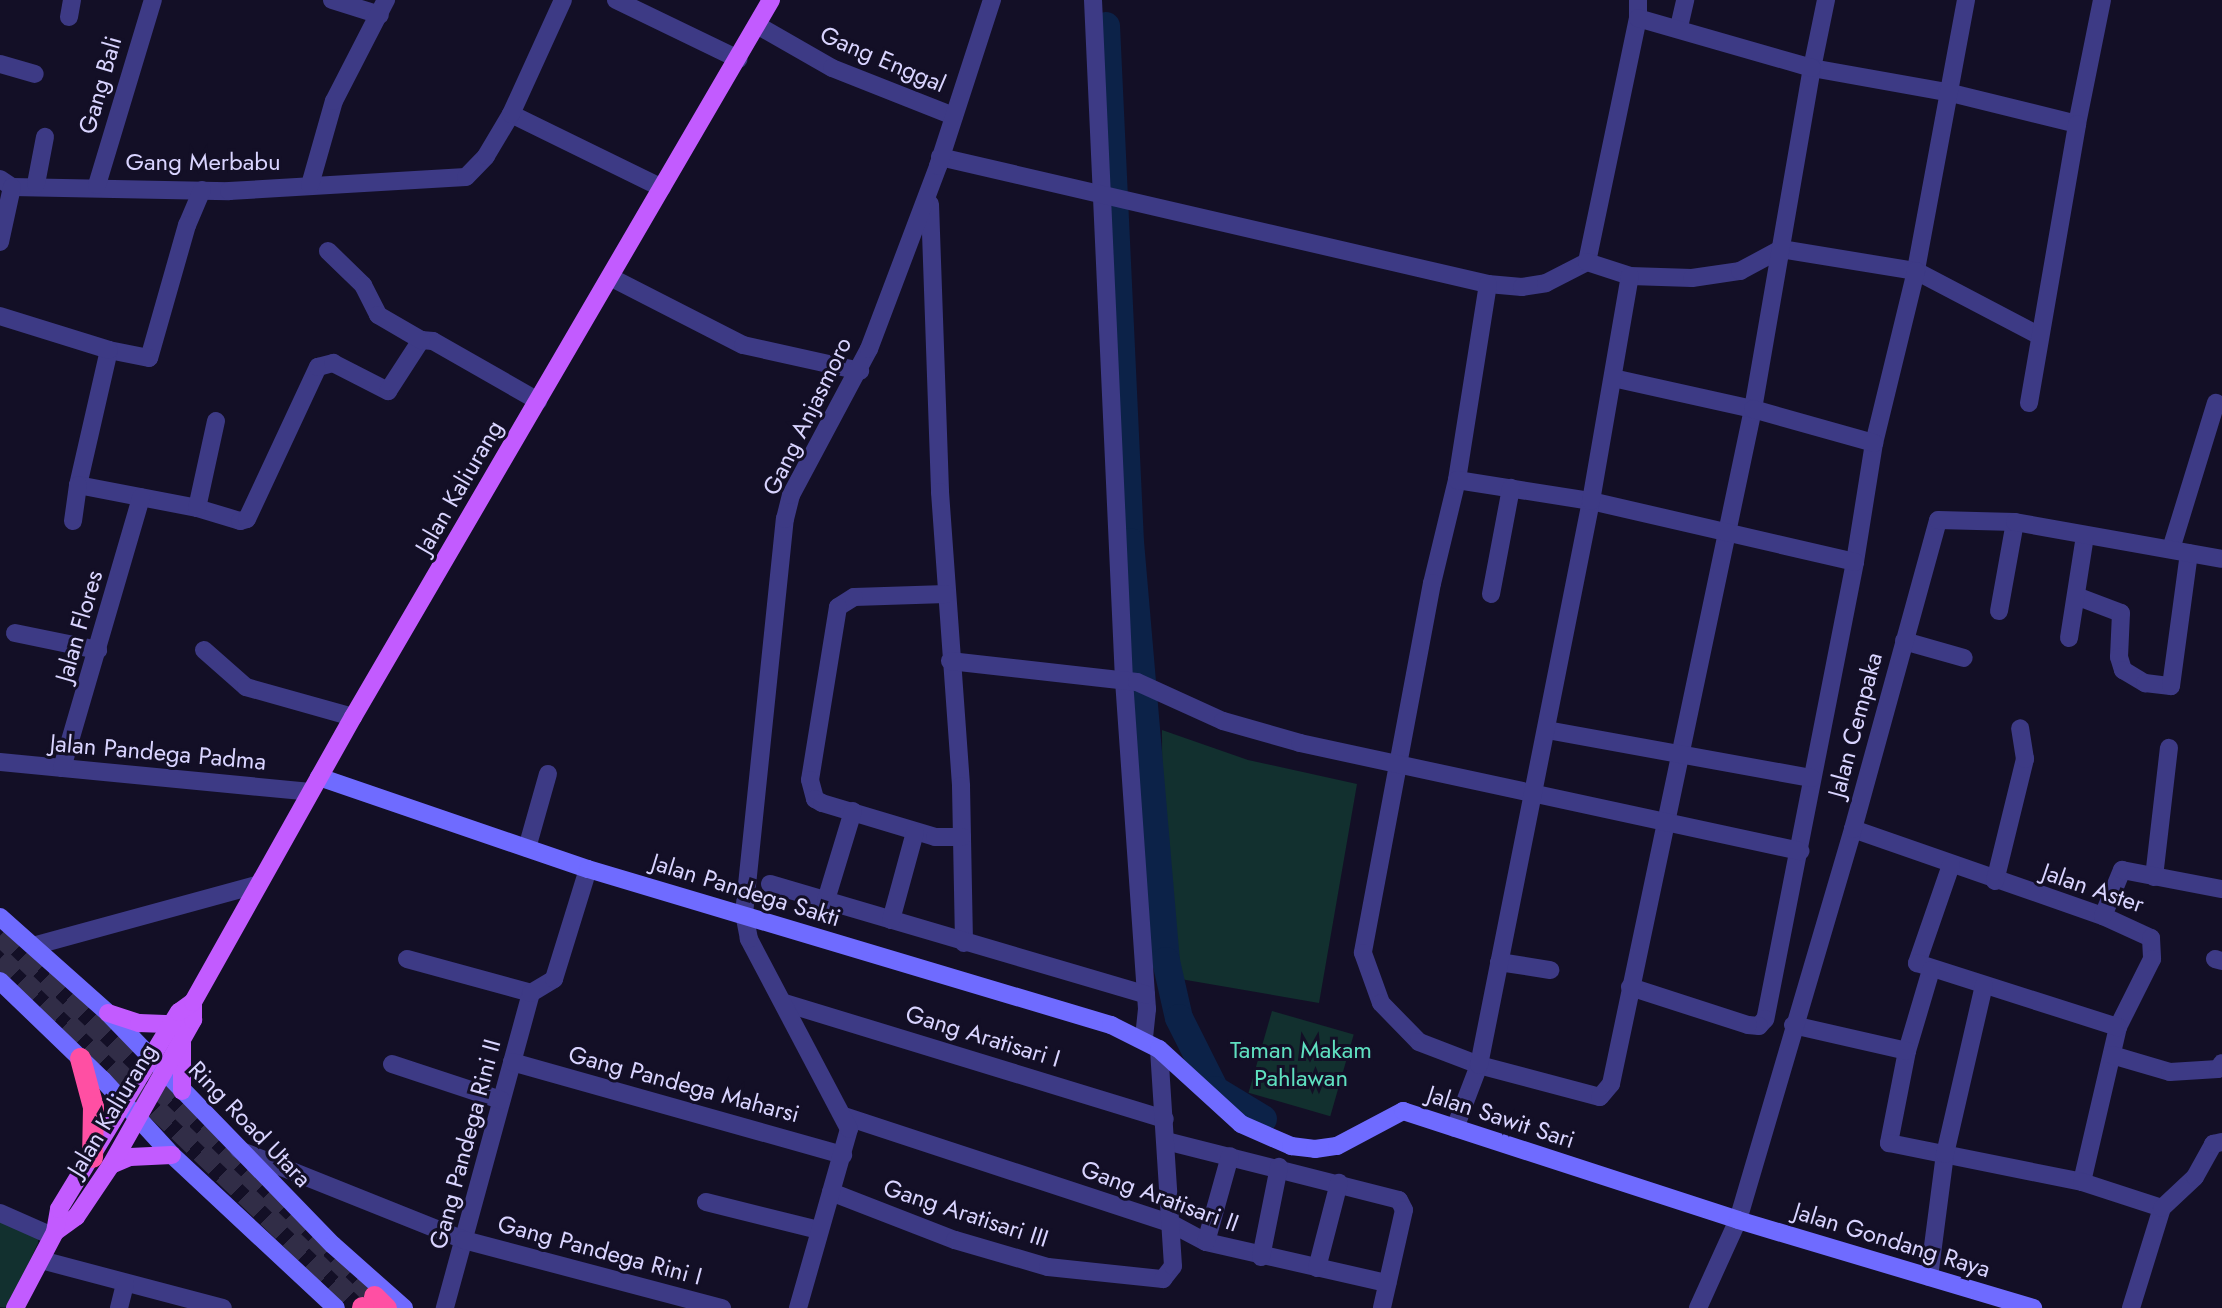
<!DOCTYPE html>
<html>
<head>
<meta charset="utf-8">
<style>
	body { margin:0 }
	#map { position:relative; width:2222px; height:1308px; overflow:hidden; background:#130f26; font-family:Jost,sans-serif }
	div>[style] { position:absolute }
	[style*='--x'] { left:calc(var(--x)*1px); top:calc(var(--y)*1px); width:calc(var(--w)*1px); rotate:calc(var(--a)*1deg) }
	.green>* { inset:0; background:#12302f; transform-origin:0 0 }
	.river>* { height:28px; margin:-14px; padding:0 14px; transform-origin:14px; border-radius:14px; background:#0c2248 }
	.highway-tunnel>* { height:21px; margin-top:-10.5px; transform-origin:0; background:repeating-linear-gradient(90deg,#312d47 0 21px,transparent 0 31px) }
	.street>* { height:18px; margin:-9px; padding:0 9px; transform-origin:9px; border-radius:9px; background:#3d3a85 }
	.secondary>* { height:18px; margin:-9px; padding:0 9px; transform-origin:9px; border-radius:9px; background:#6f6bff }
	.primary>* { height:18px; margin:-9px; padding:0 9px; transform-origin:9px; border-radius:9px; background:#c25bff }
	.highway>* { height:21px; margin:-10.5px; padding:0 10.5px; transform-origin:10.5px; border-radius:10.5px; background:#ff4fa3 }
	span { translate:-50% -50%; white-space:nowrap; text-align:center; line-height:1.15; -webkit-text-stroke:6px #130f26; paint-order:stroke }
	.street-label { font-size:24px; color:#d9d4ff }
	.park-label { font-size:24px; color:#5fe0c0 }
</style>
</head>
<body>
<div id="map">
	<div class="green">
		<div style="clip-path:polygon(1162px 730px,1248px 760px,1357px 784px,1319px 1003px,1163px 976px)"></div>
		<div style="left:1272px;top:1011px;width:85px;height:85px;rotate:16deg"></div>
		<div style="clip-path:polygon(0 1220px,38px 1232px,38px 1243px,8px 1308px,0 1307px)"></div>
	</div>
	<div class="river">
		<div style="--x:1106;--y:26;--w:517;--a:87.34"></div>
		<div style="--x:1130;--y:542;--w:421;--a:85.1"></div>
		<div style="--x:1166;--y:961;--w:58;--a:77.2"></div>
		<div style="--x:1179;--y:1018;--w:80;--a:63.4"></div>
		<div style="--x:1215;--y:1090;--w:56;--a:31.1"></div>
	</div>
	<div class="highway-tunnel">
		<div style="--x:0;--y:935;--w:520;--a:43.99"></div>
		<div style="--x:0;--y:958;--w:503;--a:43.95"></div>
	</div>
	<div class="street">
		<div style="--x:332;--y:0;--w:50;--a:17.4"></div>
		<div style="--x:616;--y:0;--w:136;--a:25.8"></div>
		<div style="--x:1093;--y:0;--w:681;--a:87.39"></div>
		<div style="--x:1124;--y:680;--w:330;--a:86"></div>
		<div style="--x:1147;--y:1009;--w:31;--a:96"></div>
		<div style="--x:1826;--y:0;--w:69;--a:101.6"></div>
		<div style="--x:1812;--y:68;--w:137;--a:10.1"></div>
		<div style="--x:1947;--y:92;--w:134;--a:13.8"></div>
		<div style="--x:2077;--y:124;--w:126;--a:-78.6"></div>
		<div style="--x:1966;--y:0;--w:276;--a:100.5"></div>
		<div style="--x:1916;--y:271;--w:140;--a:27.7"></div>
		<div style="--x:69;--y:17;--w:17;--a:-80"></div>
		<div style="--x:757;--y:25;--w:86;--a:29.8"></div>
		<div style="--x:832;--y:68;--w:131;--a:21.5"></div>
		<div style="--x:1679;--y:27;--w:28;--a:-77"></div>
		<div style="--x:0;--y:64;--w:36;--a:16"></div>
		<div style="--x:511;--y:114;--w:168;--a:26.1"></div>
		<div style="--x:940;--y:157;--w:563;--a:13.05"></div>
		<div style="--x:1488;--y:284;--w:34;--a:5"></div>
		<div style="--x:1522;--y:287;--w:24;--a:-9"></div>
		<div style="--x:1546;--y:283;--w:46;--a:-27.1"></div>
		<div style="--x:1587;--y:262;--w:249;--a:-78.2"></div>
		<div style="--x:1638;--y:18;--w:18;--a:-90"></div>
		<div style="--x:0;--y:179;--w:14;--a:34"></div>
		<div style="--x:12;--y:187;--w:217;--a:1.1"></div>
		<div style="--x:229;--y:191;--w:237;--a:-3.4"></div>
		<div style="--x:466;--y:177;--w:29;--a:-46"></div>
		<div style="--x:486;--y:156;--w:49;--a:-59.2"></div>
		<div style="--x:511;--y:114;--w:125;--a:-65.5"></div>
		<div style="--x:36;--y:184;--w:48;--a:-79.2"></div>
		<div style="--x:97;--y:185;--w:193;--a:-73.2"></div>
		<div style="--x:310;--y:185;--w:87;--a:-74.1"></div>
		<div style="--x:334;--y:101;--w:114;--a:-62.8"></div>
		<div style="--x:202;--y:190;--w:38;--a:113"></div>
		<div style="--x:187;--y:225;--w:138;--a:105.9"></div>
		<div style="--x:149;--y:358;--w:41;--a:-168.7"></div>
		<div style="--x:109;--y:350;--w:139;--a:102.9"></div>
		<div style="--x:78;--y:485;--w:121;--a:10.9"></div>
		<div style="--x:197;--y:508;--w:45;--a:16.8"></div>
		<div style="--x:240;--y:521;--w:7;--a:-16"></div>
		<div style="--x:247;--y:519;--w:168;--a:-65"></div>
		<div style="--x:318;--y:367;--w:16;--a:-15"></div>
		<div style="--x:333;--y:363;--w:62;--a:27"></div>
		<div style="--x:388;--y:391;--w:61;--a:-57.1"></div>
		<div style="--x:421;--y:340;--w:12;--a:5"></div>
		<div style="--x:433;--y:341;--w:121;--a:29.7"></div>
		<div style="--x:930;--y:204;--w:288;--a:88"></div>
		<div style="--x:940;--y:492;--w:295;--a:85.9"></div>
		<div style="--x:961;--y:786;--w:157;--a:88.9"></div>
		<div style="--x:0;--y:242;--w:56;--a:-77.7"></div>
		<div style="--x:328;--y:251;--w:49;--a:44.2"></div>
		<div style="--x:363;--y:285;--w:34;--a:63"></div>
		<div style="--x:378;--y:315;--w:50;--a:30.2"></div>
		<div style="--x:1587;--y:262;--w:45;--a:18"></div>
		<div style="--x:1630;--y:276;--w:62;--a:1.8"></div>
		<div style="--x:1692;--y:278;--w:49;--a:-8.3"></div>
		<div style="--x:1740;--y:271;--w:47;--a:-28.2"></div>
		<div style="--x:1781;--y:249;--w:137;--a:9.3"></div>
		<div style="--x:1916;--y:271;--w:177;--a:103.7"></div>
		<div style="--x:1874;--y:443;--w:121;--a:99.1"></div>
		<div style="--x:1855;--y:562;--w:466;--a:101.1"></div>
		<div style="--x:1765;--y:1019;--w:9;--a:131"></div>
		<div style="--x:1759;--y:1026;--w:11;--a:-175"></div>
		<div style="--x:1748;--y:1025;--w:124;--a:-162.1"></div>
		<div style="--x:610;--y:277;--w:149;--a:27.1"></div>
		<div style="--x:743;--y:345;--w:120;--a:12.5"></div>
		<div style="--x:1488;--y:284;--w:198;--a:99"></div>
		<div style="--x:1457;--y:480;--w:106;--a:103.6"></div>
		<div style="--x:1432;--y:583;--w:376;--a:100.6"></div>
		<div style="--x:1363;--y:953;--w:53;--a:70.2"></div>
		<div style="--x:1381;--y:1003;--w:54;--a:45.7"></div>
		<div style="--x:1419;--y:1042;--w:64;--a:21"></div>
		<div style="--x:1479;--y:1065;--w:125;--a:14.8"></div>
		<div style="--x:1600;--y:1097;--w:17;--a:-50"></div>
		<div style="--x:1611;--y:1084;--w:690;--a:-78.12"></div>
		<div style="--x:1753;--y:409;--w:346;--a:-80.2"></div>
		<div style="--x:1812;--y:68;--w:181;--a:-164"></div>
		<div style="--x:0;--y:316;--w:114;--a:17.3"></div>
		<div style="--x:1613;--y:378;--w:143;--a:12.5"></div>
		<div style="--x:1753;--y:409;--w:126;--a:15.7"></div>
		<div style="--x:2029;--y:403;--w:283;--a:-80.2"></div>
		<div style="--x:1457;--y:480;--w:136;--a:8.9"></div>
		<div style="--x:1591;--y:501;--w:271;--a:13"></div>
		<div style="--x:197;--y:508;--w:89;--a:-77.7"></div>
		<div style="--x:73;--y:521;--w:36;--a:-82"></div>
		<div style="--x:2171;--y:549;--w:153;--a:-72.9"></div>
		<div style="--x:946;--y:594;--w:92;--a:178.1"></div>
		<div style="--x:854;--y:597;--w:19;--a:148"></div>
		<div style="--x:838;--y:607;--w:175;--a:99.2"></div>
		<div style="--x:810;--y:780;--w:20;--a:75"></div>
		<div style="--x:815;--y:799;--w:8;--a:30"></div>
		<div style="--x:822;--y:803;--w:118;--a:16.7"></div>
		<div style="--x:935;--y:837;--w:27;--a:0"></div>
		<div style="--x:1491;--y:594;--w:108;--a:-79.3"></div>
		<div style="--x:2076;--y:596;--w:48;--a:20.7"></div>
		<div style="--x:2121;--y:613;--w:44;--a:92.6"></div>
		<div style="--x:2119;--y:657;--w:14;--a:73"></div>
		<div style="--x:2123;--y:670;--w:26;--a:31"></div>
		<div style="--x:2145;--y:683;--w:26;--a:7"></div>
		<div style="--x:2171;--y:686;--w:134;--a:-82.3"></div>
		<div style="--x:1999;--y:611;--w:90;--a:-79.8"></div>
		<div style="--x:15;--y:633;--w:85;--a:11.6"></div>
		<div style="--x:2069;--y:638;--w:103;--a:-81.1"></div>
		<div style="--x:1904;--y:641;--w:62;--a:15.8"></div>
		<div style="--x:204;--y:650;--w:56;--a:41.4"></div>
		<div style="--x:246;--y:687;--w:111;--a:15.7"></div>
		<div style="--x:950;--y:661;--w:188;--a:6.4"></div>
		<div style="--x:1137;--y:682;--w:94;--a:24.4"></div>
		<div style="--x:1223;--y:721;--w:80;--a:15.9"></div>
		<div style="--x:1300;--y:743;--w:512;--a:12.19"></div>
		<div style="--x:1547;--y:730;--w:269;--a:10.3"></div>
		<div style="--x:0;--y:762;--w:312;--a:5.5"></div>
		<div style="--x:62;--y:768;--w:282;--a:-73.7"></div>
		<div style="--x:1853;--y:829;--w:265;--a:19.2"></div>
		<div style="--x:2103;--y:916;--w:53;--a:24.6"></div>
		<div style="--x:2151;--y:938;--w:21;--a:87"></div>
		<div style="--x:2152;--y:959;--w:76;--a:116.6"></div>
		<div style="--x:2118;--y:1027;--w:159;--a:103.1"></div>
		<div style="--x:527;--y:848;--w:77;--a:-74.2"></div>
		<div style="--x:1951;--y:865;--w:104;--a:109.1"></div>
		<div style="--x:1917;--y:963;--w:211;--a:17.7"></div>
		<div style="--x:2154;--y:877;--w:130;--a:-83.4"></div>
		<div style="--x:1995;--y:881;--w:126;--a:-76.2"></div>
		<div style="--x:2025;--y:759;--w:31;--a:-99"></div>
		<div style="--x:770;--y:884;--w:392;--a:16.4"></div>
		<div style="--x:826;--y:900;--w:93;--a:-73.1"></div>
		<div style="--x:2103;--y:916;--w:50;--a:-67.6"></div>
		<div style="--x:2122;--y:870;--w:102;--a:10.8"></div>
		<div style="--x:891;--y:920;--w:91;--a:-74.7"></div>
		<div style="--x:33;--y:946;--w:234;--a:-15.3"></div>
		<div style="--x:407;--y:959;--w:129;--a:15.3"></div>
		<div style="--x:531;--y:993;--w:327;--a:105.3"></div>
		<div style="--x:2215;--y:959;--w:7;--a:16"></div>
		<div style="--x:1499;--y:962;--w:52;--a:8.9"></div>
		<div style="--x:1931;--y:970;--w:84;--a:106.5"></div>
		<div style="--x:1907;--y:1051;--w:94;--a:101.1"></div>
		<div style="--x:1889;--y:1143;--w:197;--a:11.4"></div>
		<div style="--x:2082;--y:1182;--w:84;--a:18"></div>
		<div style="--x:531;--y:993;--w:27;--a:-31"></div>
		<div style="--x:554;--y:979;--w:115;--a:-72.8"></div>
		<div style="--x:785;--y:1003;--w:397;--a:17"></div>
		<div style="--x:1793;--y:1025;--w:117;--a:12.8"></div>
		<div style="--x:2112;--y:1055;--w:60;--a:16.3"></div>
		<div style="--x:2170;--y:1072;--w:48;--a:-3.6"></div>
		<div style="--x:2218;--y:1069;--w:7;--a:-56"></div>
		<div style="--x:512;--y:1062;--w:344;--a:15.7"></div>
		<div style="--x:392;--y:1064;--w:115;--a:18.3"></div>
		<div style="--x:844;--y:1116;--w:345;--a:18.2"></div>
		<div style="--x:1172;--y:1224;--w:38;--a:28"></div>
		<div style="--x:1206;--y:1242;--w:186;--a:12.8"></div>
		<div style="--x:1455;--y:1128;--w:67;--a:-69.1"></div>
		<div style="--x:1479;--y:1065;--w:575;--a:-78.77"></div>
		<div style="--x:1591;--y:501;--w:228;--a:-80.2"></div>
		<div style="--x:1166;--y:1141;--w:240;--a:14.2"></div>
		<div style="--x:1399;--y:1200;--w:11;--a:63"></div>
		<div style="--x:1404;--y:1210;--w:100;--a:102.7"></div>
		<div style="--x:239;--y:1150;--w:242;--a:21.8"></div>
		<div style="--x:464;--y:1240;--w:267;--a:14.8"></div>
		<div style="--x:831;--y:1192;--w:133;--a:21.2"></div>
		<div style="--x:955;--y:1240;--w:97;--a:16.2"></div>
		<div style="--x:1048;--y:1267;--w:116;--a:6"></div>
		<div style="--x:1163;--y:1279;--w:16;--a:-52"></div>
		<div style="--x:1173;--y:1266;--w:217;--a:-93.7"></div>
		<div style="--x:706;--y:1202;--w:115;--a:14"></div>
		<div style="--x:0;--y:1213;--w:57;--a:23.9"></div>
		<div style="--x:1206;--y:1242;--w:89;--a:-74.4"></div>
		<div style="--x:1261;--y:1257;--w:92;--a:-78.7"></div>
		<div style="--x:41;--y:1260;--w:188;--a:14.8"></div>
		<div style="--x:1317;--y:1268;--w:88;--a:-75.5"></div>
		<div style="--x:1929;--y:1277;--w:124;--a:-82.6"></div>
		<div style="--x:1945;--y:1154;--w:173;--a:-77"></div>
		<div style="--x:119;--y:1308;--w:25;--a:-76"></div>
		<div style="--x:798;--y:1308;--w:186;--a:-74.1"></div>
		<div style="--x:849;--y:1129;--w:215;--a:-117.8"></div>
		<div style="--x:749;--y:939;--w:25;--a:-101"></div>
		<div style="--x:744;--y:914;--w:397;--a:-84.1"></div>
		<div style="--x:785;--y:519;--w:25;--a:-76"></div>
		<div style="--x:791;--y:495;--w:166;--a:-61.9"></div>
		<div style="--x:869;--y:349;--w:196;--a:-69.3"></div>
		<div style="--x:938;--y:166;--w:175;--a:-72"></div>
		<div style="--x:1698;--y:1308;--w:97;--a:-65.6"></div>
		<div style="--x:1738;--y:1220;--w:408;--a:-73.6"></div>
		<div style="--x:1853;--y:829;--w:320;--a:-74.6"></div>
		<div style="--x:1938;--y:520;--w:77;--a:1.5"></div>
		<div style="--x:2015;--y:522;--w:210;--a:10.1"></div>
		<div style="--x:2131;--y:1308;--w:105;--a:-72.8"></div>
		<div style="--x:2162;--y:1208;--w:45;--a:-43.2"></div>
		<div style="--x:2195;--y:1177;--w:38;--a:-61"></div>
		<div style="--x:2213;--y:1144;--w:9;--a:-13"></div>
	</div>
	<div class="secondary">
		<div style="--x:319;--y:777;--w:284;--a:18.9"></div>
		<div style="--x:588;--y:869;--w:546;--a:16.61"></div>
		<div style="--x:1111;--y:1025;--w:54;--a:26.6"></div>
		<div style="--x:1159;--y:1049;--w:111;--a:42.4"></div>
		<div style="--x:1241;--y:1124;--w:55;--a:23.7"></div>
		<div style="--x:1291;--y:1146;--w:24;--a:7"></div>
		<div style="--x:1315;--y:1149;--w:22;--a:-8"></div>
		<div style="--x:1337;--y:1146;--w:75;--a:-27.9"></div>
		<div style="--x:1403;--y:1111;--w:352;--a:18"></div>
		<div style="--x:1738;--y:1220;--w:308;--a:16.6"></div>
		<div style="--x:0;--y:917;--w:144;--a:41.6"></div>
		<div style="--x:108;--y:1013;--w:323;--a:45.9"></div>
		<div style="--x:333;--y:1245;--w:95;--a:41.6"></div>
		<div style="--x:0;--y:981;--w:143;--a:43.9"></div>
		<div style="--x:103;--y:1080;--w:102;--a:47.4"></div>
		<div style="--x:172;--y:1155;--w:224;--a:43"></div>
	</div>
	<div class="primary">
		<div style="--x:108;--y:1013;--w:33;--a:18"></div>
		<div style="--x:139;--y:1023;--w:33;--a:2"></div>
		<div style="--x:182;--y:1043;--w:48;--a:90"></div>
		<div style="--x:111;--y:1165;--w:21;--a:-23"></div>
		<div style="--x:130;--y:1157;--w:42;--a:-2.7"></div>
		<div style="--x:55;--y:1232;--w:26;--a:-36"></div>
		<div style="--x:76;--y:1217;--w:63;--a:-56.1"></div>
		<div style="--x:111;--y:1165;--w:167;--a:-60.5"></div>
		<div style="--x:193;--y:1020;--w:18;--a:-90"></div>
		<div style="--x:15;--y:1308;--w:86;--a:-62.2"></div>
		<div style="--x:55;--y:1232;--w:23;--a:-80"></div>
		<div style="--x:59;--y:1209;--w:231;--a:-58.7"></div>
		<div style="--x:179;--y:1012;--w:17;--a:-36"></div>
		<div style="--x:193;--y:1002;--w:327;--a:-60.7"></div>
		<div style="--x:353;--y:717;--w:830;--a:-59.76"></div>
	</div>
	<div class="highway">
		<div style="--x:80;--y:1058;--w:51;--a:75.1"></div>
		<div style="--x:93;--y:1107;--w:50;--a:91.1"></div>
		<div style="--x:374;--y:1296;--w:17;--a:45"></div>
		<div style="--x:362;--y:1307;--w:1;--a:45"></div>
	</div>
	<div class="street-label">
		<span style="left:883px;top:59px;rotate:23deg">Gang Enggal</span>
		<span style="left:100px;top:85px;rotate:-74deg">Gang Bali</span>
		<span style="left:203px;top:162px">Gang Merbabu</span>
		<span style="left:807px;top:416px;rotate:-64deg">Gang Anjasmoro</span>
		<span style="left:459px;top:487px;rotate:-60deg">Jalan Kaliurang</span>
		<span style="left:79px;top:626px;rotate:-74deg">Jalan Flores</span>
		<span style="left:1855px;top:725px;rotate:-75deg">Jalan Cempaka</span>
		<span style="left:158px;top:752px;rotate:5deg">Jalan Pandega Padma</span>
		<span style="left:2093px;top:888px;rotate:19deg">Jalan Aster</span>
		<span style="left:746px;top:890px;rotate:17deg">Jalan Pandega Sakti</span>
		<span style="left:983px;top:1036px;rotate:17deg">Gang Aratisari I</span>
		<span style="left:684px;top:1084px;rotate:15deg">Gang Pandega Maharsi</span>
		<span style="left:112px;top:1110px;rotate:-59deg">Jalan Kaliurang</span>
		<span style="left:1501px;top:1117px;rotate:18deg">Jalan Sawit Sari</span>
		<span style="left:250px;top:1124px;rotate:46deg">Ring Road Utara</span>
		<span style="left:465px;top:1144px;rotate:-75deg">Gang Pandega Rini II</span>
		<span style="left:1160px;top:1196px;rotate:20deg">Gang Aratisari II</span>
		<span style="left:966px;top:1213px;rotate:18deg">Gang Aratisari III</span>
		<span style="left:1892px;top:1240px;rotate:17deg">Jalan Gondang Raya</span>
		<span style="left:600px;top:1250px;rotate:15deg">Gang Pandega Rini I</span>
	</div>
	<div class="park-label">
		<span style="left:1301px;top:1064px">Taman Makam<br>Pahlawan</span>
	</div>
</div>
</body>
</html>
